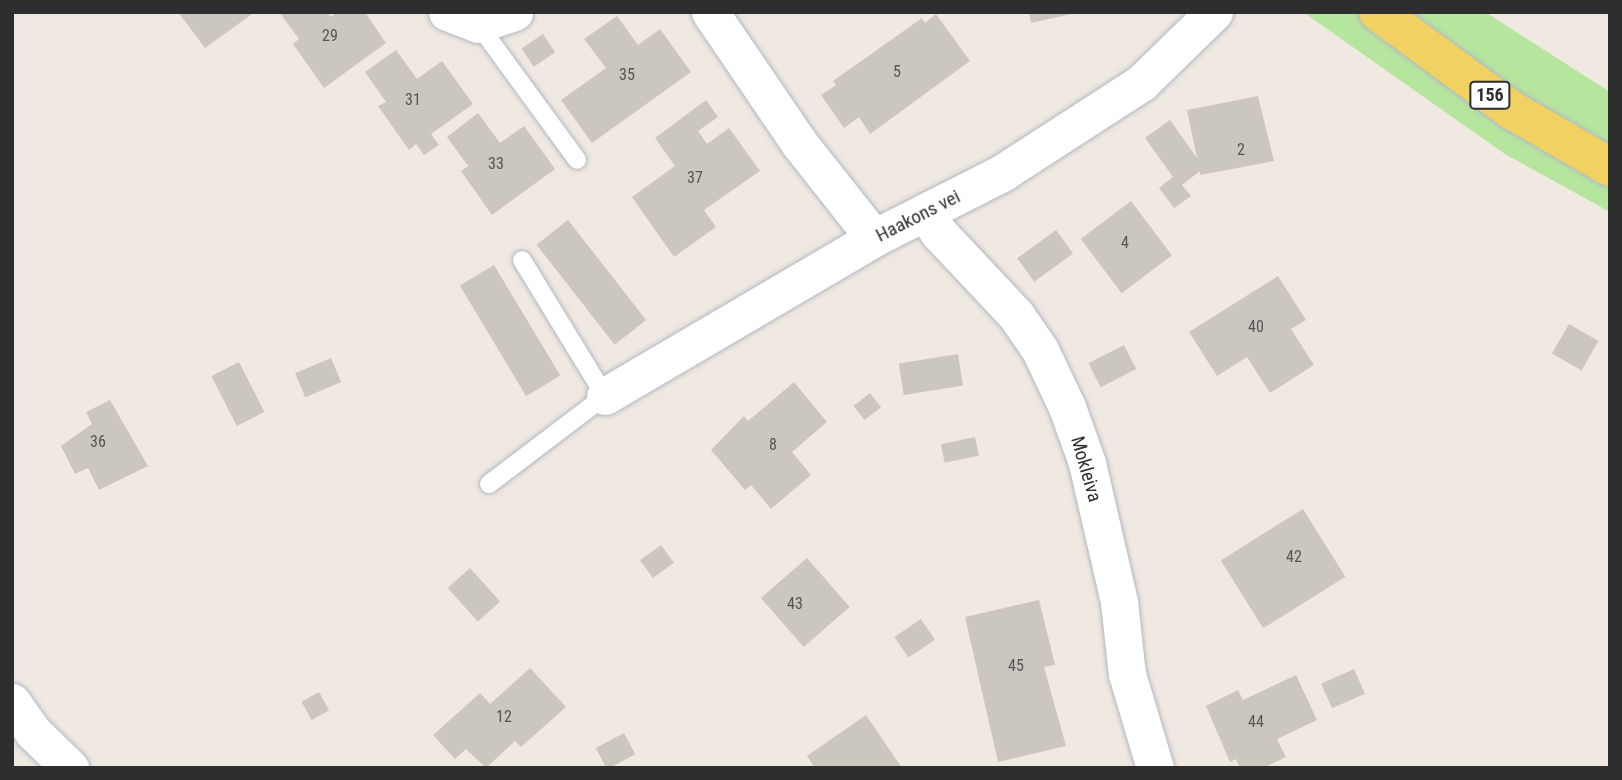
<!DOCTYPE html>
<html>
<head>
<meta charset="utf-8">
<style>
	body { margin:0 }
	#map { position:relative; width:1622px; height:780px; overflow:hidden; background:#efe9e1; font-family:"Roboto Condensed",sans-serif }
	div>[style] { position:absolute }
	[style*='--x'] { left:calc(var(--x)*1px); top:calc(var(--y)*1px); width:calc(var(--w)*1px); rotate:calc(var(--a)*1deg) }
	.green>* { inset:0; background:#b6e59e }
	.building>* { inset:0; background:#cbc7bf; transform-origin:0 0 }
	.roads { filter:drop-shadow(0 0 2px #b4b7c1) drop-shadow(0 0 2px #b4b7c1) }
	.service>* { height:18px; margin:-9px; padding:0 9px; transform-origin:9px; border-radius:9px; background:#fff }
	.minor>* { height:37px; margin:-18.5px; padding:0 18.5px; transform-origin:18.5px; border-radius:18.5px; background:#fff }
	.primary>* { height:38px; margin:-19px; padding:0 19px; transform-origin:19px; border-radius:19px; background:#f2d163 }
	span { translate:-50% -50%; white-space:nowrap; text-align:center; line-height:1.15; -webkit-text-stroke:6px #fff; paint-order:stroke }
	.number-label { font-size:16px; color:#555452 }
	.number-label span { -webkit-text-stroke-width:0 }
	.shield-label span { padding:2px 5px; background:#fff; border:2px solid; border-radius:5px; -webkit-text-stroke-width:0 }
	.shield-label { font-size:18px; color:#2e2e2e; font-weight:700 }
	.street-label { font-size:19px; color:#2e2e2e }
	.frame { position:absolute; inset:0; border:14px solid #2e2e2e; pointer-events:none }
</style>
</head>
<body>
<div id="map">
	<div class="green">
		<div style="clip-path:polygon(1303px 12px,1485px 12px,1610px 92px,1610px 212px,1505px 154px)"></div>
	</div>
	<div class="building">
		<div style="clip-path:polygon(178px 12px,255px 12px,205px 48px)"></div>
		<div style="clip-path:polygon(279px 12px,327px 12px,331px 17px,337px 12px,365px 12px,386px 43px,324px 88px,293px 44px,299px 39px)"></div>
		<div style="clip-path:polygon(1029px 12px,1075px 12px,1076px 13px,1031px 23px)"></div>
		<div style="clip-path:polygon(936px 14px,970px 61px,870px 134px,859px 117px,844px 128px,821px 95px,836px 85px,833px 81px,922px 18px,925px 23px)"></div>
		<div style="clip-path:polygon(617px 16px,638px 45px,660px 29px,691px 72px,592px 143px,561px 100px,606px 68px,584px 39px)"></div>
		<div style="left:543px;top:34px;width:22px;height:26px;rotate:56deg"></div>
		<div style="clip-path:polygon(396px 50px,417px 79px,442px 61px,473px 104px,431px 134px,439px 145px,424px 155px,416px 144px,409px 150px,378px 106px,386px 102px,365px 72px)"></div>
		<div style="clip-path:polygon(1258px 96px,1274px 161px,1200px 175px,1200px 171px,1182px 185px,1191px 196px,1174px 208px,1159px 188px,1173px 177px,1145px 138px,1170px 120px,1197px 158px,1187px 110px)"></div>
		<div style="clip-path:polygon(706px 100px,718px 117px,698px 131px,707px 144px,729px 128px,760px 171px,704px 210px,716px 227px,674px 257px,632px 197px,675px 166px,655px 138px)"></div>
		<div style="clip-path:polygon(478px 113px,500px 143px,524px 126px,555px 169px,492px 215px,461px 171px,468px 166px,447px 137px)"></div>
		<div style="left:1131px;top:201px;width:68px;height:63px;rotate:53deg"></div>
		<div style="left:568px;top:220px;width:127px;height:40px;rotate:52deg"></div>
		<div style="left:1056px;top:230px;width:29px;height:48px;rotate:54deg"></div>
		<div style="left:494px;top:265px;width:129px;height:40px;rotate:59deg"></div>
		<div style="clip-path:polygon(1278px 276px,1306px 320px,1291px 329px,1314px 365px,1270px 393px,1247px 357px,1217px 376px,1189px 332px)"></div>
		<div style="left:1569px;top:324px;width:34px;height:34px;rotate:30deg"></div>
		<div style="left:1124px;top:345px;width:27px;height:40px;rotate:63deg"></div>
		<div style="left:958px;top:354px;width:32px;height:60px;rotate:81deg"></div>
		<div style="left:331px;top:358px;width:26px;height:39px;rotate:67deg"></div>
		<div style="left:239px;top:362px;width:56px;height:31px;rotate:63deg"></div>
		<div style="clip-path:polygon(794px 382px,827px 422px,792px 452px,811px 475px,771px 509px,751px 485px,745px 490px,711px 450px,744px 416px,748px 421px)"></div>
		<div style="left:870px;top:393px;width:18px;height:21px;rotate:52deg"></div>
		<div style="clip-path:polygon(110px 400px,148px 466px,99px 490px,88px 468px,75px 474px,61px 446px,92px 424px,86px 412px)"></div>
		<div style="left:975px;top:437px;width:19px;height:35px;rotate:78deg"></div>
		<div style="left:1303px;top:509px;width:80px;height:97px;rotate:58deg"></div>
		<div style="left:661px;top:545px;width:22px;height:26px;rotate:54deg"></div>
		<div style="left:807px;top:558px;width:65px;height:61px;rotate:49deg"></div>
		<div style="left:470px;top:568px;width:45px;height:30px;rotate:48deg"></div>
		<div style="clip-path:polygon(1039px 600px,1055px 665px,1044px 667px,1066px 746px,998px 762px,965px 617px)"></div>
		<div style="left:921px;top:619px;width:25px;height:32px;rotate:56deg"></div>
		<div style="clip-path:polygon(530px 668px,566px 707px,521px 747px,515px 741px,486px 768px,466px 749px,455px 759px,433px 735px,480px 693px,490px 704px)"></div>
		<div style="left:1354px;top:669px;width:27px;height:36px;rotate:66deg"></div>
		<div style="clip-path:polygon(1296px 675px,1317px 720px,1277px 739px,1286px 757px,1263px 768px,1240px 768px,1236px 759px,1230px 762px,1206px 706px,1238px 690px,1243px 700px)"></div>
		<div style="left:319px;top:692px;width:21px;height:20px;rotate:61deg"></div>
		<div style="clip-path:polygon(866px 715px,902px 768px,815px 768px,807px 756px)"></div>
		<div style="left:624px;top:733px;width:24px;height:32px;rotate:62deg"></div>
	</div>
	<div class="roads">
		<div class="service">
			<div style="--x:478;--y:24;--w:168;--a:53.9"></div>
			<div style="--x:489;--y:484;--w:146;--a:-37.2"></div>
			<div style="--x:605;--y:396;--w:159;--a:-121.4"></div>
		</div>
		<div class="minor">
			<div style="--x:447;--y:12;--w:33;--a:21"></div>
			<div style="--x:478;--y:24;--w:38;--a:-18"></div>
			<div style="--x:710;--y:12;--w:158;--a:55.8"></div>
			<div style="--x:799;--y:143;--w:121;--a:51.7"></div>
			<div style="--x:925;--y:212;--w:24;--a:57"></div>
			<div style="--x:938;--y:232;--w:114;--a:46.8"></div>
			<div style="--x:1016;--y:315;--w:42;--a:55.6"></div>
			<div style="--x:1040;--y:350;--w:63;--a:64.7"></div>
			<div style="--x:1067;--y:407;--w:59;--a:70.3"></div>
			<div style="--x:1087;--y:463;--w:143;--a:77"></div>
			<div style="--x:1119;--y:602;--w:72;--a:83.7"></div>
			<div style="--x:1127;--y:674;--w:98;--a:73.4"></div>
			<div style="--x:605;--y:396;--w:312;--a:-30.4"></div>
			<div style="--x:874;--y:238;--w:144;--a:-26.9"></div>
			<div style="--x:1002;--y:173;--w:166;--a:-32.9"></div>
			<div style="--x:1141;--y:83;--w:102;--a:-44.2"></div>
			<div style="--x:12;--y:702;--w:37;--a:55"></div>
			<div style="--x:33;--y:732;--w:52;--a:44.2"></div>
		</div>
		<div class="primary">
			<div style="--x:1378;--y:12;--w:167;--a:36.3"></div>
			<div style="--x:1513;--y:111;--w:112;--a:30"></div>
		</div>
	</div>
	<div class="number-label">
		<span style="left:330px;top:36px">29</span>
		<span style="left:897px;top:72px">5</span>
		<span style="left:627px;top:75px">35</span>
		<span style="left:413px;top:100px">31</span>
		<span style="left:1241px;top:150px">2</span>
		<span style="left:496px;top:164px">33</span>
		<span style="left:695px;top:178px">37</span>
		<span style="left:1125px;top:243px">4</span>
		<span style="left:1256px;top:327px">40</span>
		<span style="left:98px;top:442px">36</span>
		<span style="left:773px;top:445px">8</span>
		<span style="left:1294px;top:557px">42</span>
		<span style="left:795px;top:604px">43</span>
		<span style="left:1016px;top:666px">45</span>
		<span style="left:504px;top:717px">12</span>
		<span style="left:1256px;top:722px">44</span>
	</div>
	<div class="shield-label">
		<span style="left:1490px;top:95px">156</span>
	</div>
	<div class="street-label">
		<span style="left:918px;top:216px;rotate:-27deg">Haakons vei</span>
		<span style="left:1086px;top:469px;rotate:74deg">Mokleiva</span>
	</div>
	<div class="frame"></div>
</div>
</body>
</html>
